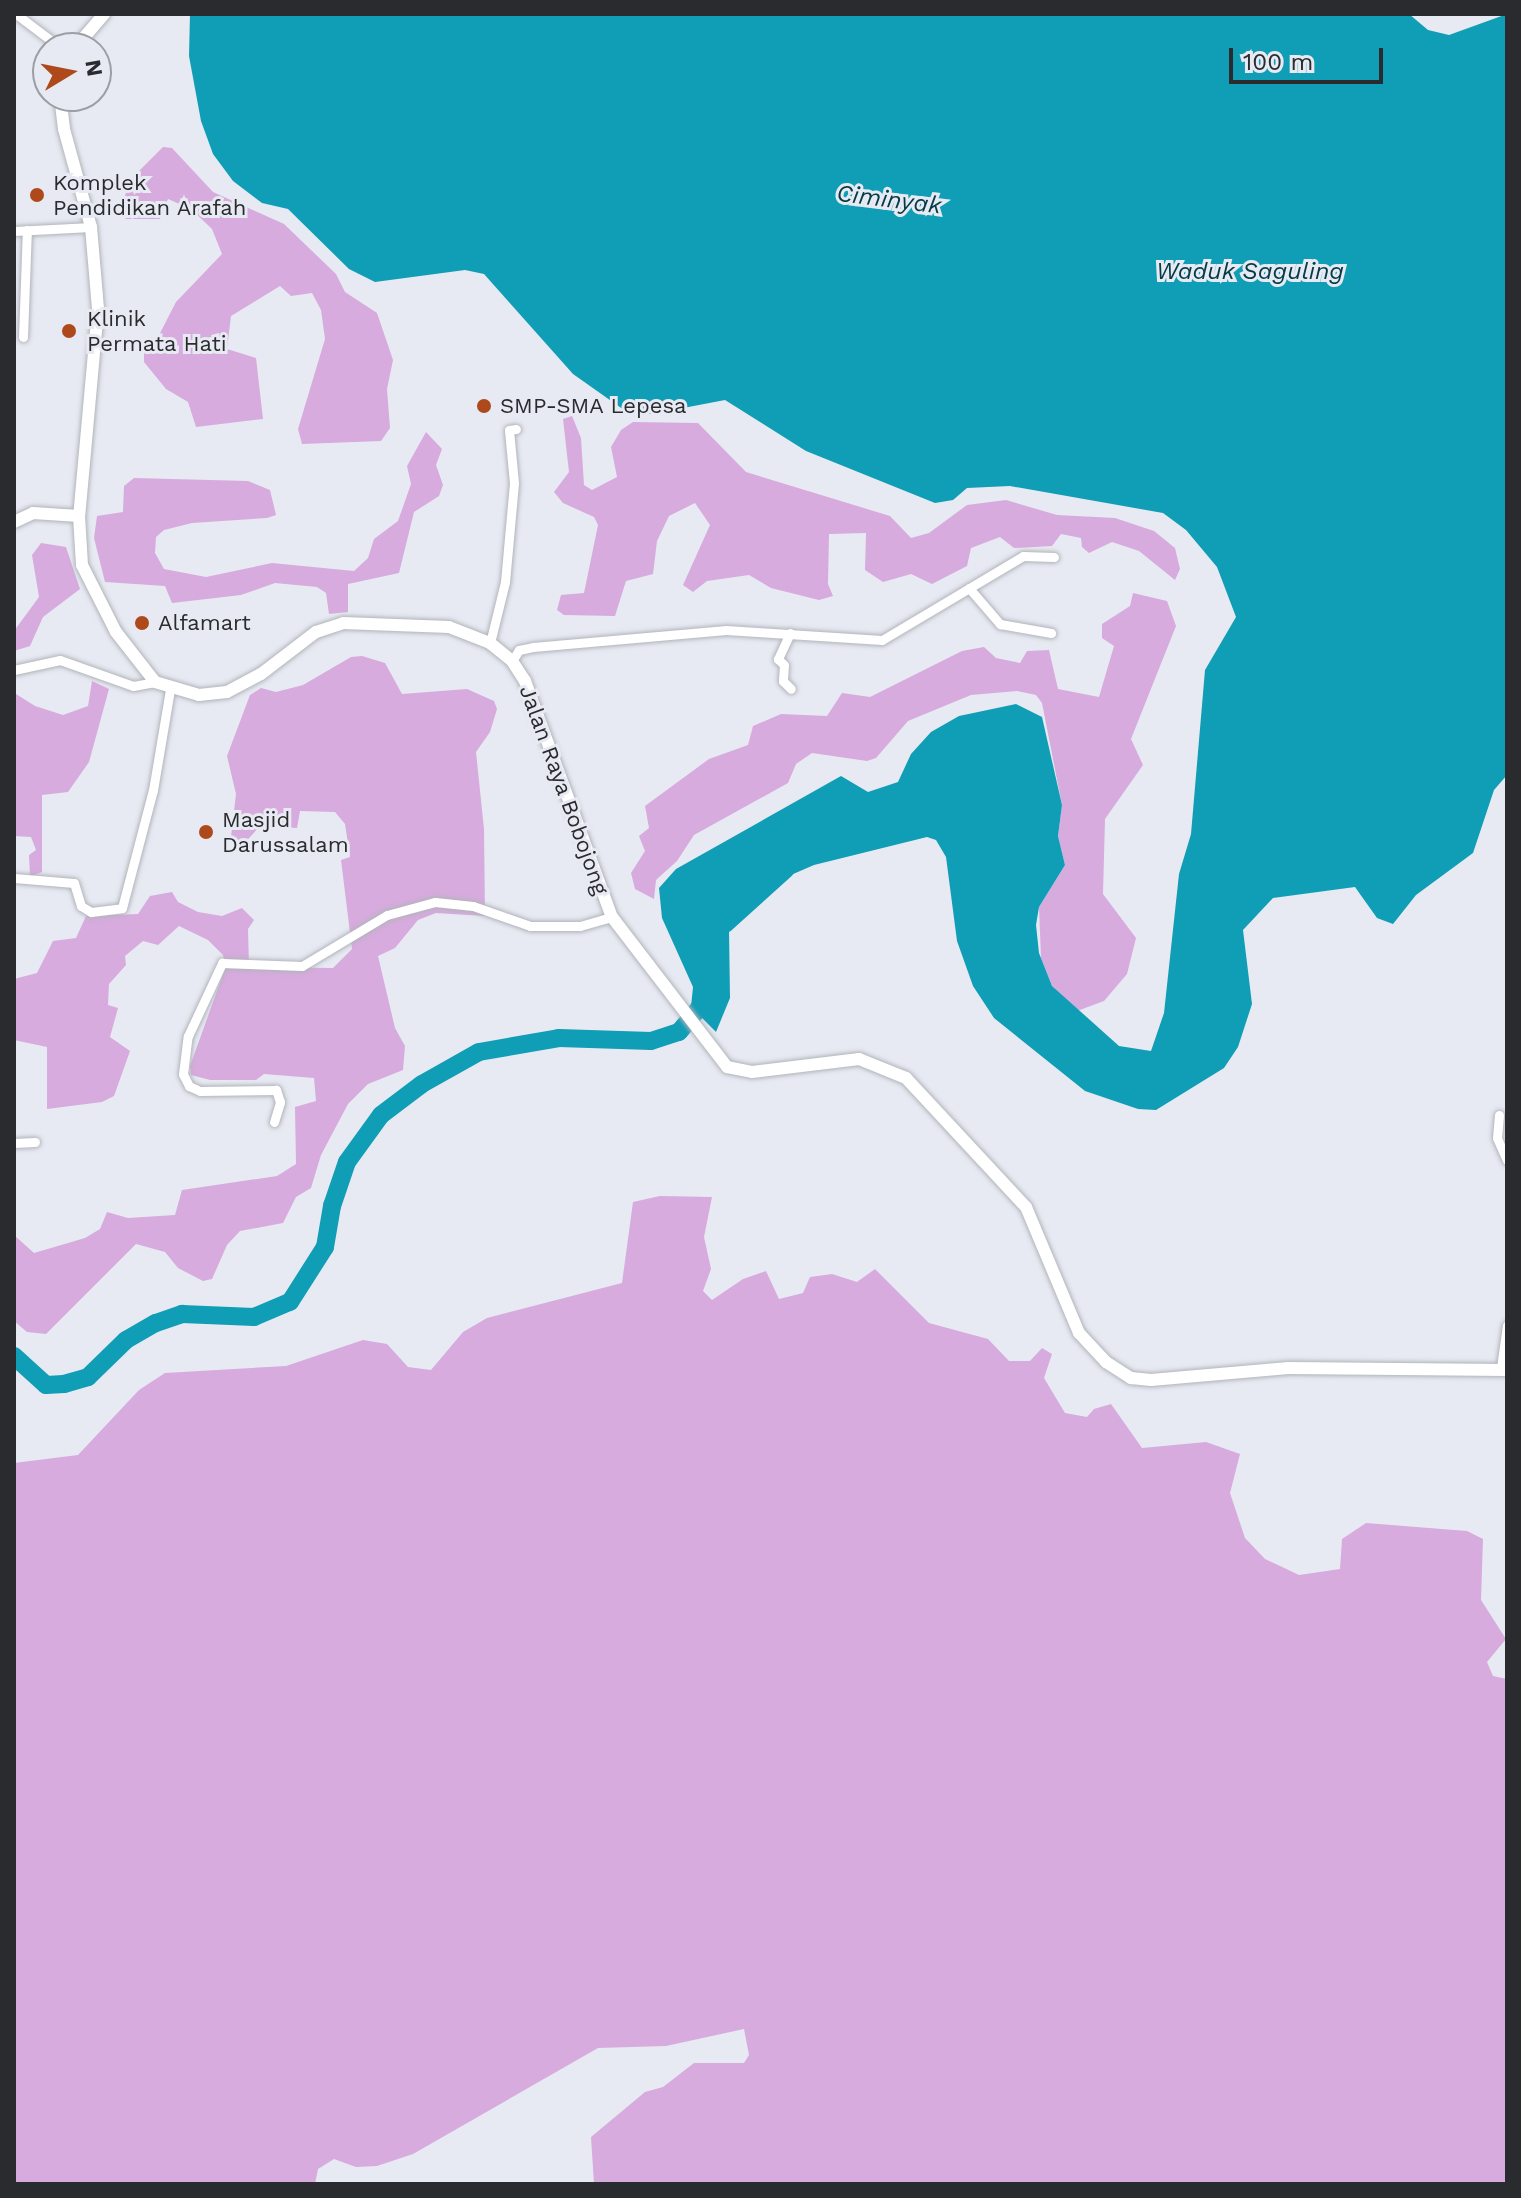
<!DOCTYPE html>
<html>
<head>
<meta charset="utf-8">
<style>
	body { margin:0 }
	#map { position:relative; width:1521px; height:2198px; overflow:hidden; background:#e7eaf2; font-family:"Work Sans",sans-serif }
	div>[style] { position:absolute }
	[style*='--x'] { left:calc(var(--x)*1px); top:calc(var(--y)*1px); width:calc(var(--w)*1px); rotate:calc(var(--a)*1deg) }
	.green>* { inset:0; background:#d7abde }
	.water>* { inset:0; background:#109db6 }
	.river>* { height:18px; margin:-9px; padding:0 9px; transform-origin:9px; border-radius:9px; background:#109db6 }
	.roads { filter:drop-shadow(0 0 2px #b1b4bb) drop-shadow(0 0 2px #b1b4bb) }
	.street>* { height:9px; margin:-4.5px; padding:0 4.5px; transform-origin:4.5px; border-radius:4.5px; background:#fff }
	.secondary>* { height:12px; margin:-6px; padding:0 6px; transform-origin:6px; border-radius:6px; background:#fff }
	.dots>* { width:22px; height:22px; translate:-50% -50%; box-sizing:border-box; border:4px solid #e7eaf2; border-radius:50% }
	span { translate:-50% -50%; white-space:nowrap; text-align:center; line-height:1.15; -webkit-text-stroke:6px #e7eaf2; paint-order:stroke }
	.poi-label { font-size:22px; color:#2a2b2e }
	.left { translate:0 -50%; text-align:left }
	.street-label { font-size:22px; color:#2a2b2e }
	.water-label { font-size:24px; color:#033c47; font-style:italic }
	.frame { position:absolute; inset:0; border:16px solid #2a2b2e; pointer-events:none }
	.north { position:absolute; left:32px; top:32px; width:80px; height:80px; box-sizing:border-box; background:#e7eaf2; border:2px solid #9b9ea4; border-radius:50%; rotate:80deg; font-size:22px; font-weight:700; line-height:32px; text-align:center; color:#2a2b2e }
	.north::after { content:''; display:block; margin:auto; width:28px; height:36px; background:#ae491c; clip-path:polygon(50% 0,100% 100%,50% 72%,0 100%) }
	.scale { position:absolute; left:1229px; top:48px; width:154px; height:36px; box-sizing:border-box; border:4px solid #2a2b2e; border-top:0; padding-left:10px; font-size:24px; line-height:28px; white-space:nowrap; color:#2a2b2e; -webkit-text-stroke:6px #e7eaf2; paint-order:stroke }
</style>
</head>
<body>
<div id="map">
	<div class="green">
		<div style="clip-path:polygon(163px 147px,172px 148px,213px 192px,284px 224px,336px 274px,345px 292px,377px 313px,393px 360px,387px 389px,390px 428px,381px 441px,302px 444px,298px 429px,325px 339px,321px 310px,312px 293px,291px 296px,280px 286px,231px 316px,227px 349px,256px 358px,263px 419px,196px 427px,188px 402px,166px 389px,144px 362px,144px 339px,158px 337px,176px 302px,222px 254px,212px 229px,191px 209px,168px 199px,160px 219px,126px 219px,119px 212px,131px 179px)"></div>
		<div style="clip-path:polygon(572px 416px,581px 438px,584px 485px,592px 490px,617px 477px,611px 447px,621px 430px,633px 422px,698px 423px,746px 472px,890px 516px,911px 538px,929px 533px,967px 505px,1006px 500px,1057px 515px,1115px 518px,1154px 531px,1175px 548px,1180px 569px,1175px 580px,1139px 551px,1112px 542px,1089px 553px,1082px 547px,1081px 538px,1061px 534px,1052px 546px,1014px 548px,1000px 537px,971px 548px,967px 566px,932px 584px,911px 574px,883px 582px,865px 570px,866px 533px,829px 534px,828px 584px,833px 596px,819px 600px,771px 588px,749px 575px,707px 581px,693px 592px,683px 585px,710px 525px,695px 503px,669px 516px,657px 541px,653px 574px,626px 581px,615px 616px,564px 615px,557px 610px,561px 595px,584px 593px,598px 525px,594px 517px,563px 503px,554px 492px,569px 472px,563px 419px)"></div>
		<div style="clip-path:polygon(426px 432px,442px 449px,436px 465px,443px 485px,439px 496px,414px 512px,399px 573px,348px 584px,348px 612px,329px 614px,326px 593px,317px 587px,275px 583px,241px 595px,172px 603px,165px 586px,105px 582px,94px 538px,97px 516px,123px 512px,124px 486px,134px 478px,248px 481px,270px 490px,276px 515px,267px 518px,192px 523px,164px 530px,156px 537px,155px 553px,164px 569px,206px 577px,272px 563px,354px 571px,368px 558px,374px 539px,398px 521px,411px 484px,407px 466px)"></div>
		<div style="clip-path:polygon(41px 543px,66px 547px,80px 589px,43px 617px,30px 646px,14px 651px,14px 631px,39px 597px,32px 555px)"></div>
		<div style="clip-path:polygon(1133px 593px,1167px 601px,1176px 626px,1131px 739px,1143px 765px,1105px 819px,1103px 894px,1136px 938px,1127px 974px,1104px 1001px,1077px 1011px,1052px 986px,1041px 958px,1039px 907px,1065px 865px,1058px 836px,1062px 805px,1042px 703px,1036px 695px,1017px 691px,971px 695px,908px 721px,876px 758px,867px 761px,812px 753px,796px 764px,788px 783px,694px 835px,677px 861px,656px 880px,654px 899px,635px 889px,631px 873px,645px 851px,639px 836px,649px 828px,645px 806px,709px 759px,748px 745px,753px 726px,781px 714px,827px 716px,842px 693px,870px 697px,962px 651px,984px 647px,996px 658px,1020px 663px,1027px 651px,1049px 650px,1058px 689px,1099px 697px,1114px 646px,1102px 638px,1102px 624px,1130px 606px)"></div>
		<div style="clip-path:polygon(362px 656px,385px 663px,402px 694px,467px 689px,494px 701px,497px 709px,490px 732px,476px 752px,484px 829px,485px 916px,436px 913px,418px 920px,395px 948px,378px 956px,395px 1028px,405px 1046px,403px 1070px,368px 1084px,348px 1104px,321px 1155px,311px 1188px,296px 1197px,283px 1223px,240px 1231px,227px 1245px,212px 1279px,203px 1281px,178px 1268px,165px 1252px,136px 1244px,46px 1334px,27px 1332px,14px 1321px,14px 1235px,34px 1253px,85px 1238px,100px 1229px,107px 1212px,128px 1218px,175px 1215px,182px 1190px,277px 1176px,296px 1164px,295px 1107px,316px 1101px,314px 1078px,264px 1074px,256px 1080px,210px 1080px,191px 1075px,190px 1066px,226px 966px,223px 955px,208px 940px,179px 926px,158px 945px,143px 941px,125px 956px,126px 965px,109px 984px,108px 1005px,118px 1008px,110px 1037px,130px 1051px,114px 1096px,102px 1102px,47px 1109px,47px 1047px,14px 1040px,14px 979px,37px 973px,53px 941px,76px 938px,86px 916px,138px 914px,150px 896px,172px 892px,178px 902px,198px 912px,222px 916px,242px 908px,254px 920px,248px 929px,249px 967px,333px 968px,352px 949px,341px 860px,350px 857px,345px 824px,335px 812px,300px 811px,297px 828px,260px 826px,240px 848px,231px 837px,236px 794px,227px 756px,250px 695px,261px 688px,276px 692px,303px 685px,351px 657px)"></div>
		<div style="clip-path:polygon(92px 681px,109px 689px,89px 762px,68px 792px,42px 795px,42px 872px,30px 877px,29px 855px,36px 850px,31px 837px,14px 836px,14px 683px,16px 694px,35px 706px,63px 715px,88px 706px)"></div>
		<div style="clip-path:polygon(660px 1196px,712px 1197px,704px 1237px,711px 1269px,703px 1291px,712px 1300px,743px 1279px,766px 1271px,779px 1299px,803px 1293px,810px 1277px,832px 1274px,857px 1282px,875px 1269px,929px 1323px,988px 1339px,1009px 1361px,1030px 1361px,1042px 1348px,1052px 1354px,1044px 1378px,1065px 1413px,1087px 1417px,1094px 1409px,1111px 1404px,1142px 1448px,1206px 1442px,1240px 1454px,1230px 1493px,1245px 1538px,1265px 1559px,1299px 1575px,1340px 1569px,1342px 1539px,1366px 1523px,1467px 1531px,1483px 1539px,1481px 1600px,1506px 1639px,1487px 1662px,1493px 1676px,1507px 1679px,1507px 2184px,594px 2184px,591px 2137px,645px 2092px,663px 2087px,694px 2063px,744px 2063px,749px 2055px,744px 2029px,666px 2046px,598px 2048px,413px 2154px,377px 2166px,356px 2167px,334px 2159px,318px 2169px,315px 2184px,14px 2184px,14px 1463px,78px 1455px,139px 1390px,165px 1373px,286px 1366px,363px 1340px,387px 1344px,408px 1367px,431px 1370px,463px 1332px,487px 1318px,622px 1283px,633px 1202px)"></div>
	</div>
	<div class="water">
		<div style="clip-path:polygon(190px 14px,1409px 14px,1428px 30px,1449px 35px,1507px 14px,1507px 775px,1494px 790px,1473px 853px,1416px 895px,1393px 924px,1377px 918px,1355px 887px,1273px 898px,1243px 930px,1252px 1004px,1238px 1047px,1224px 1068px,1156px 1110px,1138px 1109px,1085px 1091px,994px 1018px,973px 986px,957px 941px,946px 857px,936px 840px,927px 837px,814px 865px,749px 893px,729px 930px,730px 998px,716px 1032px,691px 1007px,693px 987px,662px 918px,659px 888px,676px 869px,841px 776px,868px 792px,898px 782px,911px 754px,931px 732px,959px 716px,1016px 704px,1042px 717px,1062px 805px,1058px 836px,1065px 865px,1039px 907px,1036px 925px,1039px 953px,1052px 986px,1119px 1046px,1151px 1051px,1164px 1013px,1179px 874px,1191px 834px,1205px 670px,1236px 617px,1217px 567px,1186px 530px,1163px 513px,1010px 486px,967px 488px,953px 500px,935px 503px,806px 451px,725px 400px,652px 414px,624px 410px,573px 374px,484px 274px,465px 270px,375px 282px,349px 269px,288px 209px,262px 203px,233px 181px,213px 154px,201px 121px,189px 56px)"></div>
	</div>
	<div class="river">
		<div style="--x:725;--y:924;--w:82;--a:-42"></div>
		<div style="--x:14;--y:1356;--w:43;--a:42.2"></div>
		<div style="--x:46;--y:1385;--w:18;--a:-3"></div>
		<div style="--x:64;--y:1384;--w:25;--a:-16"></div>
		<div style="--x:88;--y:1377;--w:53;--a:-44.2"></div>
		<div style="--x:126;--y:1340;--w:34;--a:-30"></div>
		<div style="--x:156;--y:1323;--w:28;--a:-19"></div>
		<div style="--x:182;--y:1314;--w:72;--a:2.4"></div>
		<div style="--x:254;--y:1317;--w:39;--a:-23"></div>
		<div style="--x:290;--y:1302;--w:65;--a:-57.5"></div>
		<div style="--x:325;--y:1247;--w:42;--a:-80.3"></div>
		<div style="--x:332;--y:1206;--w:46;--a:-71.2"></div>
		<div style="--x:347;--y:1162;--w:58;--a:-54.1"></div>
		<div style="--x:381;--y:1115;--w:51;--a:-37.1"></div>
		<div style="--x:422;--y:1084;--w:65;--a:-29.3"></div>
		<div style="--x:479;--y:1052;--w:81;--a:-9.9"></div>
		<div style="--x:559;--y:1038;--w:92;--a:1.9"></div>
		<div style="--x:651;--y:1041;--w:29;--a:-18"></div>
		<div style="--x:679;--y:1032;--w:33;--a:-50"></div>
		<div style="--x:700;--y:1007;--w:17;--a:-73"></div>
	</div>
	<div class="roads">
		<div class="street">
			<div style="--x:16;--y:14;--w:56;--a:37.1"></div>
			<div style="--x:14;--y:231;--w:77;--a:-3"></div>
			<div style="--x:23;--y:337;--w:107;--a:-87.9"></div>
			<div style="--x:969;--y:588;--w:48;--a:49.3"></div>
			<div style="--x:1000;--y:624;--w:52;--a:10"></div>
			<div style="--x:790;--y:633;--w:29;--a:115"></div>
			<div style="--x:778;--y:659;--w:8;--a:45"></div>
			<div style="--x:784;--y:665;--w:16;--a:94"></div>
			<div style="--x:783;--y:681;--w:11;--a:45"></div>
			<div style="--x:490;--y:643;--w:63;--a:-76.2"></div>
			<div style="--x:505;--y:582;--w:99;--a:-84.8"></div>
			<div style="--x:514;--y:483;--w:53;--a:-95.4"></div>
			<div style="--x:509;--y:430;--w:7;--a:-8"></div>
			<div style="--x:512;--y:661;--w:13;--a:-58"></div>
			<div style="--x:519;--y:650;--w:14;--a:-12"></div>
			<div style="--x:533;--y:647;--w:194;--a:-5"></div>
			<div style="--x:726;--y:630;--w:156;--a:3.7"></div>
			<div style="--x:882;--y:640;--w:164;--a:-30.8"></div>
			<div style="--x:1023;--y:556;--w:31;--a:2"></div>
			<div style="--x:14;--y:670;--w:47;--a:-12.3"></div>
			<div style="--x:60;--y:660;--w:77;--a:19.6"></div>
			<div style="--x:133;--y:686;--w:22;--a:-10"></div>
			<div style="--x:14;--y:878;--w:60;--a:4.8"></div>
			<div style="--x:74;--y:883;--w:24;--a:73"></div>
			<div style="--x:81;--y:906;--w:12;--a:31"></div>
			<div style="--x:91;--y:912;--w:31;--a:-7"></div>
			<div style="--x:122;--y:908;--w:122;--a:-75.3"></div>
			<div style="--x:153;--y:790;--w:101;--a:-80.4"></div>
			<div style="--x:1499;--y:1115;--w:23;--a:95"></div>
			<div style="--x:1497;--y:1138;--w:24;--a:66"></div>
			<div style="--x:274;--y:1122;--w:21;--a:-73"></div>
			<div style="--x:280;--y:1102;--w:13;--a:-108"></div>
			<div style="--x:276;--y:1090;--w:76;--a:179.2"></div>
			<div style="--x:200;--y:1091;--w:12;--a:-156"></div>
			<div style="--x:189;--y:1086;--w:13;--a:-117"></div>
			<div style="--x:183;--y:1074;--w:38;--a:-83"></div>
			<div style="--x:188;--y:1036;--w:81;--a:-65"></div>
			<div style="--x:222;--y:963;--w:80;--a:2.1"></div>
			<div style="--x:302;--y:966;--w:99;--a:-31"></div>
			<div style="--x:387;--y:915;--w:50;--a:-15.2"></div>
			<div style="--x:435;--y:902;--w:38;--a:6"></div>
			<div style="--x:473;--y:906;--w:60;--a:19.3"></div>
			<div style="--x:530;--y:926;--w:50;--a:0"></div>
			<div style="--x:580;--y:926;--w:33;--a:-16"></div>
			<div style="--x:14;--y:1143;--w:21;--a:-3"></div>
			<div style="--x:1501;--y:1368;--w:43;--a:-82.1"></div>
		</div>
		<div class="secondary">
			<div style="--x:75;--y:48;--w:45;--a:-49.5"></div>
			<div style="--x:60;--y:96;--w:33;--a:83"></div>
			<div style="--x:64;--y:129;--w:102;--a:74.6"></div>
			<div style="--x:91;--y:227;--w:82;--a:85.1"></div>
			<div style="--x:98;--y:309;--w:208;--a:95.2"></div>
			<div style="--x:79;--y:516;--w:49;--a:86.5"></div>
			<div style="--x:82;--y:565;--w:75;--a:63.1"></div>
			<div style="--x:116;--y:632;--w:63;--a:52"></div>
			<div style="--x:155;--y:682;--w:46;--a:16.5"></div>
			<div style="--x:199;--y:695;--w:28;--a:-6"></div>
			<div style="--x:227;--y:692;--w:38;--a:-28"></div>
			<div style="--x:261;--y:674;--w:69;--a:-37.4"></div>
			<div style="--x:316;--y:632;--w:28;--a:-18"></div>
			<div style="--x:343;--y:623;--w:106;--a:2.2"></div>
			<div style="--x:449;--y:627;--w:44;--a:21.3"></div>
			<div style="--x:490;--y:643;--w:28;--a:39"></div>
			<div style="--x:512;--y:661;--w:24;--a:57"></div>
			<div style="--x:525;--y:681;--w:252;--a:69.8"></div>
			<div style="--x:612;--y:917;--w:189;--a:52.5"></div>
			<div style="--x:727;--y:1067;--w:25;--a:11"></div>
			<div style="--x:752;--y:1072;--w:108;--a:-6.9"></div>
			<div style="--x:859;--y:1059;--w:51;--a:22"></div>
			<div style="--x:906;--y:1078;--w:176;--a:47.1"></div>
			<div style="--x:1026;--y:1207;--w:137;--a:67.2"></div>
			<div style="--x:1079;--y:1333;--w:40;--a:47"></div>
			<div style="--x:1106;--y:1362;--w:30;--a:33"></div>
			<div style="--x:1131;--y:1378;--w:20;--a:6"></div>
			<div style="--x:1151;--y:1380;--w:138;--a:-5"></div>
			<div style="--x:1288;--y:1368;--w:219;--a:0.5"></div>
			<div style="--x:14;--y:522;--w:21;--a:-25"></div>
			<div style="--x:33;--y:513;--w:46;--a:3.7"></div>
		</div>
	</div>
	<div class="dots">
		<div style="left:37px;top:195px;background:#ae491c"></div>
		<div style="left:69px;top:331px;background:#ae491c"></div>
		<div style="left:484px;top:406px;background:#ae491c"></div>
		<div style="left:142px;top:623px;background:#ae491c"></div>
		<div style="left:206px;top:832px;background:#ae491c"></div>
	</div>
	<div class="poi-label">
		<span class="left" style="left:53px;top:195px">Komplek<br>Pendidikan Arafah</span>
		<span class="left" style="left:87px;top:331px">Klinik<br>Permata Hati</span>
		<span class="left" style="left:500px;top:406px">SMP-SMA Lepesa</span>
		<span class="left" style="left:158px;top:623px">Alfamart</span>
		<span class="left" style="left:222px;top:832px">Masjid<br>Darussalam</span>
	</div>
	<div class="street-label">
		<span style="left:564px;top:790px;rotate:70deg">Jalan Raya Bobojong</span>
	</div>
	<div class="water-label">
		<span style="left:889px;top:200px;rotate:7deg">Ciminyak</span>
		<span style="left:1250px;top:272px">Waduk Saguling</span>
	</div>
	<div class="frame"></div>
	<div class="north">N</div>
	<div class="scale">100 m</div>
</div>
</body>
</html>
